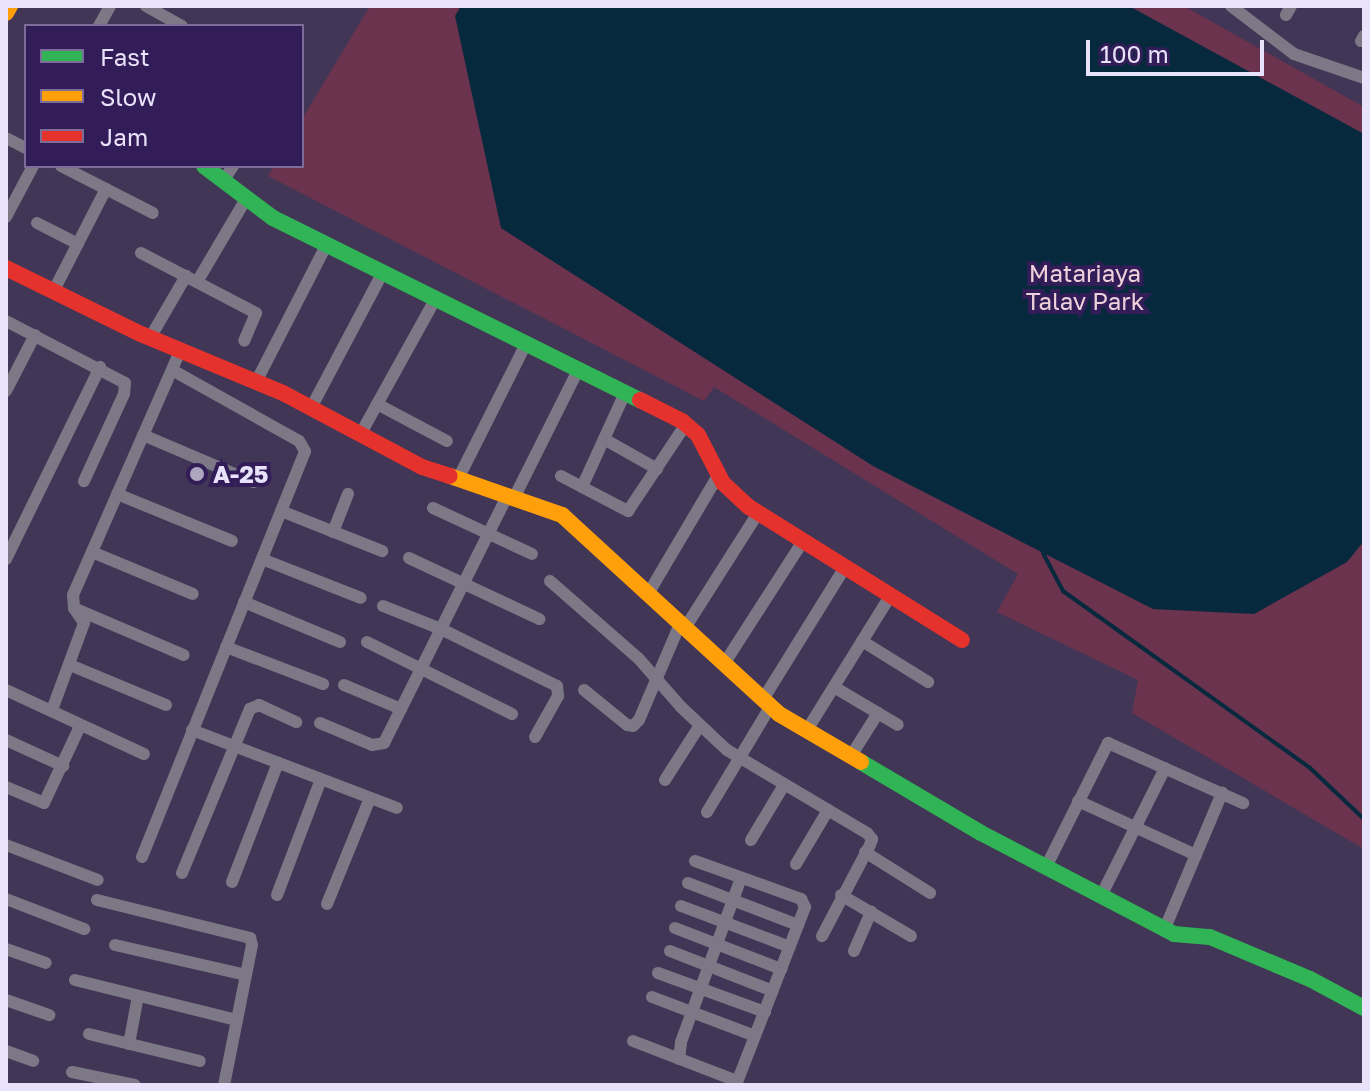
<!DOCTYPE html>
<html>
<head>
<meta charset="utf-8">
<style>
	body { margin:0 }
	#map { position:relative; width:1370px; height:1091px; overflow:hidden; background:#413656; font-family:"Golos Text",sans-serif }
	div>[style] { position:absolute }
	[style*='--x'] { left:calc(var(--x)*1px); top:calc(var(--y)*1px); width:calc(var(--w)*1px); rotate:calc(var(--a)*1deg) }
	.green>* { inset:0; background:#6b334d }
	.water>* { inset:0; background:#06293e }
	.stream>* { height:4px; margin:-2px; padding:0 2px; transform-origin:2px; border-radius:2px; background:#06293e }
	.street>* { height:12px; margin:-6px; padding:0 6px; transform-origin:6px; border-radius:6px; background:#7c7886 }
	.fast>* { height:16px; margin:-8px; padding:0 8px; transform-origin:8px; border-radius:8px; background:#30b455 }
	.slow>* { height:16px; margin:-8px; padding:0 8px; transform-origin:8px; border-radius:8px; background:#ff9f0a }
	.jam>* { height:16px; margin:-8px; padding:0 8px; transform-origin:8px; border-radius:8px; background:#e5322d }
	.dots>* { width:22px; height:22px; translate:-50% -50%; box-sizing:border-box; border:4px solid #331d58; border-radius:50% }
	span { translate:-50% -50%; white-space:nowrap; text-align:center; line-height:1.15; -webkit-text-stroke:8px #331d58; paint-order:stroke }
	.park-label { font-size:24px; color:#eed1da }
	.poi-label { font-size:24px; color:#e8e3fa; font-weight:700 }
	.left { translate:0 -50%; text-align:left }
	.frame { position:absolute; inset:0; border:8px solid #e8e3fa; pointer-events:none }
	.legend { position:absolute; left:24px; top:24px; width:280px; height:144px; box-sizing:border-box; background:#331d58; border:2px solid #7b6c99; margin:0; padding:10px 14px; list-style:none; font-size:24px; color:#e8e3fa }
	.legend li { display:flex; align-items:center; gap:16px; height:40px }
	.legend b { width:40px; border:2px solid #7b6c99 }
	.scale { position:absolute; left:1086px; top:40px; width:178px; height:36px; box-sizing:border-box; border:4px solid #e8e3fa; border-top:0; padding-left:10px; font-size:24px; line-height:28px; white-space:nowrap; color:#e8e3fa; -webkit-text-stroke:6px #331d58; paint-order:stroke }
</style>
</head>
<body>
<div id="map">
	<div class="green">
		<div style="clip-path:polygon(370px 6px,1184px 6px,1364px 107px,1364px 849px,1132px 713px,1138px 680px,997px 612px,1018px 574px,714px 387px,704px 401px,268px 176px,274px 166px,302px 166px,302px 119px)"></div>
	</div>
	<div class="water">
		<div style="clip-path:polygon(461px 6px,1129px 6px,1364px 134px,1364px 541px,1347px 562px,1254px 614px,1153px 609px,873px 466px,501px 228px,455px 16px)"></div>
	</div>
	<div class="stream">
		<div style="--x:1043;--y:553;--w:43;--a:62.2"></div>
		<div style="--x:1063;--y:591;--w:302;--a:35.6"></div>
		<div style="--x:1309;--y:767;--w:76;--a:43.4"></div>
	</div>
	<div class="street">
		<div style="--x:146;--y:6;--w:41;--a:29.1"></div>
		<div style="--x:1231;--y:6;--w:79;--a:37.3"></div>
		<div style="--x:1294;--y:54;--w:74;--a:18.9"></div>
		<div style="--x:1286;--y:15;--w:10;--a:-61"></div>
		<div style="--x:99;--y:26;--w:23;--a:-61"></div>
		<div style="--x:1361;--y:41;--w:6;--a:-59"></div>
		<div style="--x:6;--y:138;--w:22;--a:27"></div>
		<div style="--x:61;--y:166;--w:103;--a:27.1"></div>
		<div style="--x:225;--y:178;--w:14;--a:-56"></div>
		<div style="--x:6;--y:217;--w:58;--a:-62.1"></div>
		<div style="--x:37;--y:223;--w:46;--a:27.1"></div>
		<div style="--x:141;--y:253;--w:130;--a:27.6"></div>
		<div style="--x:256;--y:313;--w:30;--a:113"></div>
		<div style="--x:197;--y:282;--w:99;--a:-59.5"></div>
		<div style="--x:53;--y:292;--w:116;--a:-62.8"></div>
		<div style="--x:6;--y:321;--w:134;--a:27.5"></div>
		<div style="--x:125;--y:383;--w:11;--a:95"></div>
		<div style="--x:124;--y:394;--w:96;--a:114.7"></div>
		<div style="--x:150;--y:338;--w:72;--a:-59.9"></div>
		<div style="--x:256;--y:382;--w:155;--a:-62.8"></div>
		<div style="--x:6;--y:391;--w:63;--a:-62.6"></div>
		<div style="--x:377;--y:404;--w:79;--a:27.9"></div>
		<div style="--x:311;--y:408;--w:154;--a:-62.1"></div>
		<div style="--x:143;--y:435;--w:120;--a:23.1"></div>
		<div style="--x:360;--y:435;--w:157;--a:-61"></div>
		<div style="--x:604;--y:439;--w:61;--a:29.5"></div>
		<div style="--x:561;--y:476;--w:76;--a:27.6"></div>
		<div style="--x:628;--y:511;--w:105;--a:-56.3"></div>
		<div style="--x:458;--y:479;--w:151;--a:-63.3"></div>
		<div style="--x:582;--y:487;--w:103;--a:-65.4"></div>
		<div style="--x:117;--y:494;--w:124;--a:22.2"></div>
		<div style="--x:514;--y:498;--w:143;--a:-63.4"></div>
		<div style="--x:433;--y:508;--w:109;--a:24.9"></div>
		<div style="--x:281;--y:511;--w:109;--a:21.6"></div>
		<div style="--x:333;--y:532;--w:41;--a:-68.5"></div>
		<div style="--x:92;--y:552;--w:109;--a:22.6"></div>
		<div style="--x:409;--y:558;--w:144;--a:25.1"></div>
		<div style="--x:6;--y:559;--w:214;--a:-63.9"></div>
		<div style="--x:262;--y:559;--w:106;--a:21.5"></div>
		<div style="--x:550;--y:581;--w:118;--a:41.2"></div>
		<div style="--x:639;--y:659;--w:64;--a:48.8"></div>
		<div style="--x:681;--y:707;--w:63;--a:43.1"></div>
		<div style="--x:727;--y:750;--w:163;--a:30.7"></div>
		<div style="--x:867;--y:833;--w:8;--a:50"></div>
		<div style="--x:872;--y:839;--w:6;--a:108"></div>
		<div style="--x:870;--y:845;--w:103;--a:117.8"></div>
		<div style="--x:648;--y:594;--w:139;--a:-59.4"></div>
		<div style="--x:244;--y:602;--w:104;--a:22.6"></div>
		<div style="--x:383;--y:606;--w:62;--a:21.6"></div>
		<div style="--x:441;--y:629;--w:129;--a:26.2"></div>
		<div style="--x:557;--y:686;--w:10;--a:84"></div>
		<div style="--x:558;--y:696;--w:47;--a:119.3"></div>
		<div style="--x:76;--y:609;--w:117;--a:23.1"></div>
		<div style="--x:685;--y:628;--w:136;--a:-57.6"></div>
		<div style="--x:862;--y:641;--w:78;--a:31.8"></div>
		<div style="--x:367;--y:642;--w:162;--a:26.4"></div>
		<div style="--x:226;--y:647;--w:104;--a:20.9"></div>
		<div style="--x:724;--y:664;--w:146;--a:-57.3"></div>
		<div style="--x:70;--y:665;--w:104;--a:22.6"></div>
		<div style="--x:344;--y:685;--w:62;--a:22.8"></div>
		<div style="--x:834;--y:687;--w:74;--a:30.7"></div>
		<div style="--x:6;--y:690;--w:152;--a:24.9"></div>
		<div style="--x:584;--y:690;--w:55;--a:39.1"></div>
		<div style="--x:627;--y:725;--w:6;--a:9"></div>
		<div style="--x:633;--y:726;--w:8;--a:-45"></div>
		<div style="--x:639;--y:720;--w:104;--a:-66.9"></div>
		<div style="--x:762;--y:701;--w:158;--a:-58.2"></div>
		<div style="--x:52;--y:710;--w:93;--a:-69.8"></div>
		<div style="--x:84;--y:623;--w:18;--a:-124"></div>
		<div style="--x:74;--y:608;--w:13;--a:-94"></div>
		<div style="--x:73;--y:595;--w:266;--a:-66.3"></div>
		<div style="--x:320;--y:723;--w:56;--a:22.9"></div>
		<div style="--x:372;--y:745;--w:12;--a:-9"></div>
		<div style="--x:384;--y:743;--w:276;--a:-63.5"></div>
		<div style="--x:192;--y:730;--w:219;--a:20.8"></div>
		<div style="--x:807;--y:730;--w:158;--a:-58.2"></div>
		<div style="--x:6;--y:740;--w:63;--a:24.5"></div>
		<div style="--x:851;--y:756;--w:51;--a:-57.9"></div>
		<div style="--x:665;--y:780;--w:65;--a:-57.5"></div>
		<div style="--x:6;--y:787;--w:41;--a:22.8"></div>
		<div style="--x:44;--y:803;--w:85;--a:-64.9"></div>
		<div style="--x:1078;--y:801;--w:130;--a:24.6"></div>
		<div style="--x:707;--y:812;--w:122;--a:-59"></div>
		<div style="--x:751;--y:840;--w:64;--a:-59"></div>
		<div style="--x:6;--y:845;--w:98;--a:20.8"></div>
		<div style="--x:865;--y:852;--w:77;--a:32.2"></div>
		<div style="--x:142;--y:857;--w:437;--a:-68.1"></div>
		<div style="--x:305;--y:451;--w:12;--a:-121"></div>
		<div style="--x:299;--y:441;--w:145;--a:-150.8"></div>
		<div style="--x:695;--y:861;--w:113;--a:19.7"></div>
		<div style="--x:801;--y:899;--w:9;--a:63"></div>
		<div style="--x:805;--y:907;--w:191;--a:111.2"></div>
		<div style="--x:796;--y:864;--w:63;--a:-59.3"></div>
		<div style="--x:1046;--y:867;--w:139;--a:-63.4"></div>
		<div style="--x:1108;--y:743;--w:148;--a:24"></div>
		<div style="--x:182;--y:873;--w:178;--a:-67.5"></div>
		<div style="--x:250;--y:709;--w:10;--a:-24"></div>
		<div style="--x:259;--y:705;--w:41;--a:24.7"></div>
		<div style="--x:232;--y:882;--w:128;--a:-68.9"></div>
		<div style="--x:688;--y:883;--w:118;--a:20.9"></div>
		<div style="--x:277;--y:895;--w:124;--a:-69.2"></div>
		<div style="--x:841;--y:895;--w:81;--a:30.4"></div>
		<div style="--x:1101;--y:896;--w:143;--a:-63.4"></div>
		<div style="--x:6;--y:899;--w:84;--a:21"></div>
		<div style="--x:97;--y:900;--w:158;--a:13.9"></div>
		<div style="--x:250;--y:938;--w:7;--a:74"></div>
		<div style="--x:252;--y:945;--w:143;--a:101.3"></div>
		<div style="--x:327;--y:904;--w:114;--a:-67.9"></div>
		<div style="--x:681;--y:906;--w:116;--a:20.6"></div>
		<div style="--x:675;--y:928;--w:114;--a:21.1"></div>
		<div style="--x:1165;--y:928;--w:147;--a:-67.1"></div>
		<div style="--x:115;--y:945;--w:134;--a:12.9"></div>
		<div style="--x:6;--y:949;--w:42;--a:19.3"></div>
		<div style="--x:670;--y:951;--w:110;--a:21.2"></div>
		<div style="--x:854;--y:951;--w:43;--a:-66.4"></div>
		<div style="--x:658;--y:973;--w:114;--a:20"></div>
		<div style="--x:75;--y:980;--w:167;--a:13.9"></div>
		<div style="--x:652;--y:997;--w:110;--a:20.7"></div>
		<div style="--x:6;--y:1000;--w:46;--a:19.2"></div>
		<div style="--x:89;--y:1034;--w:114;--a:13.7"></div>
		<div style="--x:633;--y:1041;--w:111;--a:21"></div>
		<div style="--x:129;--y:1044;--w:49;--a:-79.4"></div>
		<div style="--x:6;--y:1051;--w:29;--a:20"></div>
		<div style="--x:679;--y:1059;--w:17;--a:-83"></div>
		<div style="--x:681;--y:1042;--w:175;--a:-69.9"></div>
		<div style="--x:72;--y:1072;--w:64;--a:11.7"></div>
	</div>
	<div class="fast">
		<div style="--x:204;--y:166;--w:86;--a:37"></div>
		<div style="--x:273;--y:218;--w:410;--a:26.4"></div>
		<div style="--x:861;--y:762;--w:139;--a:30.6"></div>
		<div style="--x:981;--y:833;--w:218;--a:27.6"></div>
		<div style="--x:1174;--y:934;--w:36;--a:5"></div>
		<div style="--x:1210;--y:937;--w:108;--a:22.8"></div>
		<div style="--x:1310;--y:979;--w:61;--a:28.2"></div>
	</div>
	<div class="slow">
		<div style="--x:6;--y:13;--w:8;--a:-60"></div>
		<div style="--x:450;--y:476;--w:119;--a:19.2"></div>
		<div style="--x:562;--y:515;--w:294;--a:42.5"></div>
		<div style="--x:779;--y:714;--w:95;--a:30.3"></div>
	</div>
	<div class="jam">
		<div style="--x:6;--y:268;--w:150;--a:26.1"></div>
		<div style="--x:141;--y:334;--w:154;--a:22.6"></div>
		<div style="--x:283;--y:393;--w:157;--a:28"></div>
		<div style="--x:422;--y:467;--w:29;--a:18"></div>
		<div style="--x:640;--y:400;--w:47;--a:26.6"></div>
		<div style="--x:682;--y:421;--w:21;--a:41"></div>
		<div style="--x:698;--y:435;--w:54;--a:62.5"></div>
		<div style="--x:723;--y:483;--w:35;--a:43"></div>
		<div style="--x:749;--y:507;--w:251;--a:32"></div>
	</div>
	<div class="dots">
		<div style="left:197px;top:474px;background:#aea6c1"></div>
	</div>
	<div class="park-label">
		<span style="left:1085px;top:287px">Matariaya<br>Talav Park</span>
	</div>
	<div class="poi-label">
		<span class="left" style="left:213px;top:474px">A-25</span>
	</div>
	<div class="frame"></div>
	<ul class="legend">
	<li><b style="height:10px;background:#30b455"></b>Fast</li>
	<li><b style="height:10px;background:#ff9f0a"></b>Slow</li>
	<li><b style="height:10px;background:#e5322d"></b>Jam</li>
	</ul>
	<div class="scale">100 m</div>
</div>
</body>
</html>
